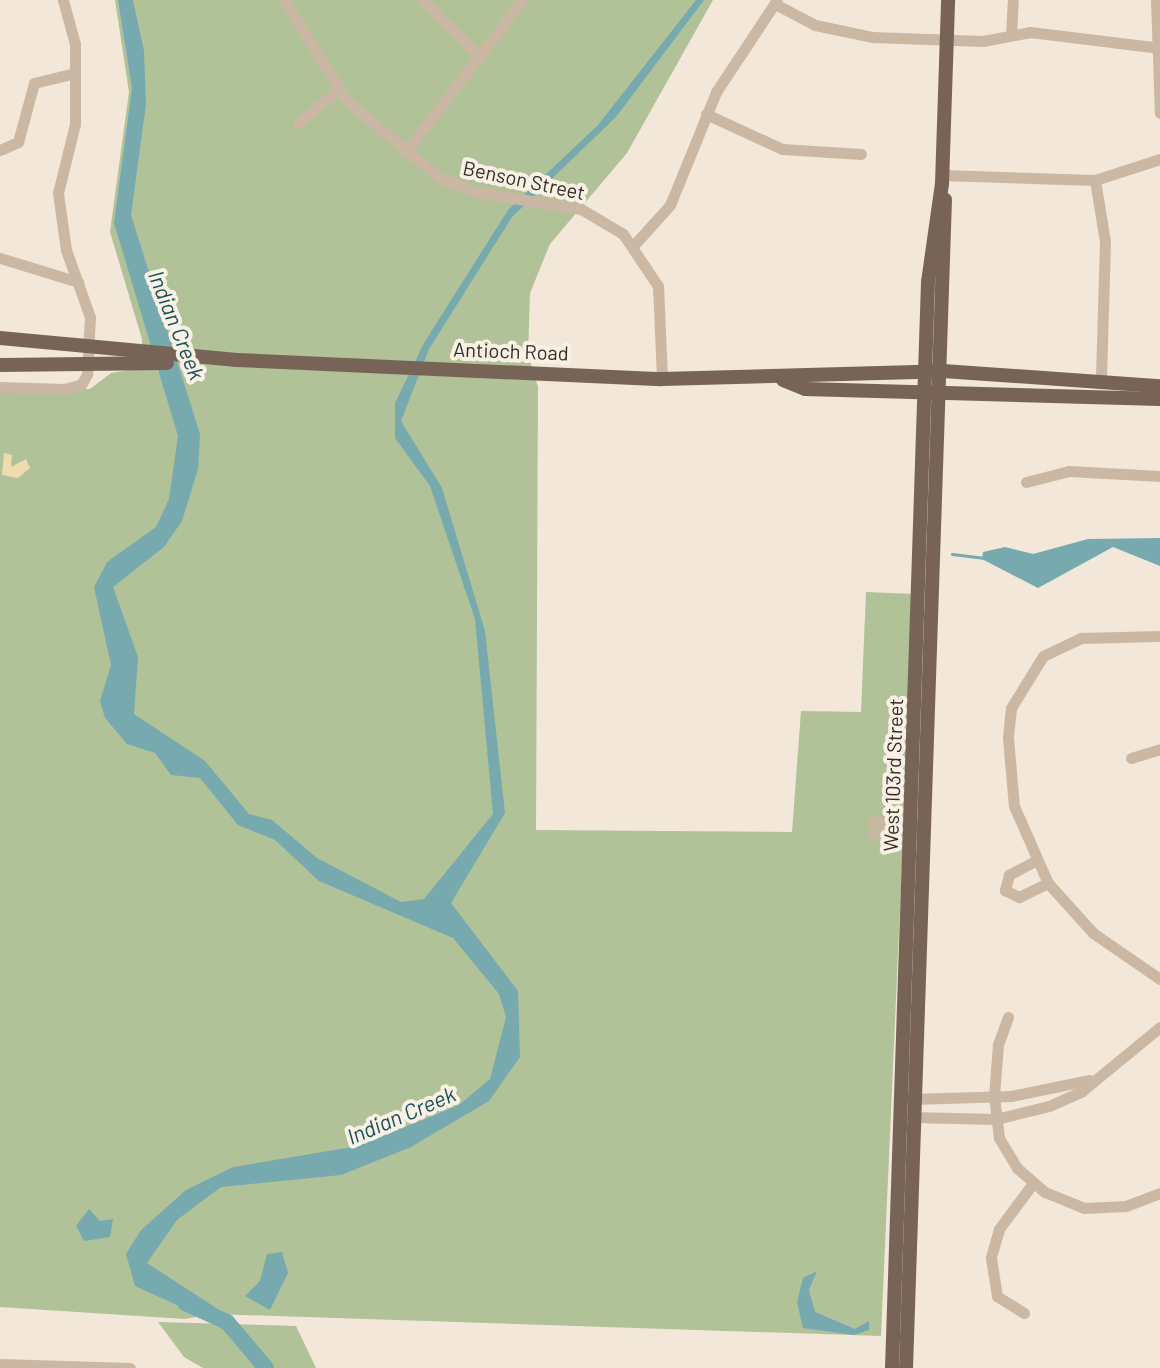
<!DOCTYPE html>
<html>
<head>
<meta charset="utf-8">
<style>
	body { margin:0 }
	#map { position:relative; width:1160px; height:1368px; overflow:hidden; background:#f2e7d8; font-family:Barlow,sans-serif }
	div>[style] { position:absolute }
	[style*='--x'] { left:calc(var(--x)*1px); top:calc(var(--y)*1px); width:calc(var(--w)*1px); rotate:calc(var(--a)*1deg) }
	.green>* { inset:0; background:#b1c198 }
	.sand>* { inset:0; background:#eedcae }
	.water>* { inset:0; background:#77aaaf }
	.stream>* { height:3px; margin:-1.5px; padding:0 1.5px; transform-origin:1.5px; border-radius:1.5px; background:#77aaaf }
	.river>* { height:16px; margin:-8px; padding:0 8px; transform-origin:8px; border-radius:8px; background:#77aaaf }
	.minor>* { height:11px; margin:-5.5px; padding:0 5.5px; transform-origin:5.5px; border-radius:5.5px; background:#cab8a4 }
	.major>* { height:14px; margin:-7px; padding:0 7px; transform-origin:7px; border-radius:7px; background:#776457 }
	span { translate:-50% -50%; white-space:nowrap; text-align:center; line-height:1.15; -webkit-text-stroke:8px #f9f1e5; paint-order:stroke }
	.street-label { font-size:20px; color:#352c26 }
	.water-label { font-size:22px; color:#1b5057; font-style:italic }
</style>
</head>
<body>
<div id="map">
	<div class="green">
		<div style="clip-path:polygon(115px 0,713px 0,627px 153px,550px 244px,530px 293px,528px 355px,538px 387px,536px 830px,792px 832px,801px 711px,861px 712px,866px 592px,914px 594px,881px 1336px,214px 1314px,185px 1319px,0 1307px,0 392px,90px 389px,111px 373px,141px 368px,142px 339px,110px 232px,129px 92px)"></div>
		<div style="clip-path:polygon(158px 1322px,296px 1326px,316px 1368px,203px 1368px,184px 1357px)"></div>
	</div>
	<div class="sand">
		<div style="clip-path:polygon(4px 453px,12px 455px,11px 467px,26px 459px,30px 468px,18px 478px,2px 475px)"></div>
	</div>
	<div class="water">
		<div style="clip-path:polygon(118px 0,133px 0,144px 51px,146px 104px,131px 215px,200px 434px,198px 469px,182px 521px,164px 547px,113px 587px,138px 657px,134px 714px,205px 761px,249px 814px,272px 820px,317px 858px,401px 902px,424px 899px,493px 814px,475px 619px,430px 486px,395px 438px,395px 403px,424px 343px,508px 210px,598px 125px,696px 0,704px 0,616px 117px,512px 217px,429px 349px,401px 421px,442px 488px,485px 631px,505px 813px,451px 903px,518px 991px,520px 1057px,489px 1101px,411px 1147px,341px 1175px,221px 1187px,177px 1220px,147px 1263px,227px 1315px,179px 1306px,135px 1286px,126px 1254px,141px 1230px,186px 1190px,233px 1167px,358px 1146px,459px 1105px,490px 1079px,506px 1017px,499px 994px,453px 938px,319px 881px,275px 840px,238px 825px,200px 778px,171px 775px,155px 753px,127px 744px,105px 718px,100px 701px,111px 665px,94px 587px,107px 562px,156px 527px,169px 499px,178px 436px,114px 223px,132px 88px)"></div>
		<div style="clip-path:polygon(1160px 538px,1160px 566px,1113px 547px,1038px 588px,982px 559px,983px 552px,1005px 547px,1033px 554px,1088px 539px)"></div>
		<div style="clip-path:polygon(89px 1209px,100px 1221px,113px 1219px,110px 1237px,84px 1241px,76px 1226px)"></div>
		<div style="clip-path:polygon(282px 1252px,288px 1273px,270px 1310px,245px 1296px,260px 1281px,267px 1254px)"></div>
		<div style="clip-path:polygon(817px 1271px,809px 1290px,815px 1312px,855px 1329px,869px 1321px,869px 1330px,854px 1335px,803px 1328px,797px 1302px,803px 1278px)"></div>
	</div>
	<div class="stream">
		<div style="--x:952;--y:554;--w:31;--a:7"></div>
	</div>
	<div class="river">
		<div style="--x:185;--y:1303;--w:46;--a:24.3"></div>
		<div style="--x:227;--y:1322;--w:60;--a:49.7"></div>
	</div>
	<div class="minor">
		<div style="--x:284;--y:0;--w:119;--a:58"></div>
		<div style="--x:347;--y:101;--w:121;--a:39.6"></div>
		<div style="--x:440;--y:178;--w:39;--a:21"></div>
		<div style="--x:476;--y:192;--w:106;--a:9.2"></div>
		<div style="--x:581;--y:209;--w:49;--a:30.8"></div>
		<div style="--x:623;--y:234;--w:63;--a:56.1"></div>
		<div style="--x:658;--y:286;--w:93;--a:87.5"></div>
		<div style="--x:422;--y:0;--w:81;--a:44.5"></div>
		<div style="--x:1156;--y:0;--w:113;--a:88"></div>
		<div style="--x:775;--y:4;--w:45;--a:27.7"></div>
		<div style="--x:815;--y:25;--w:58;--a:11.9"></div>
		<div style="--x:872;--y:37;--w:111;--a:2.1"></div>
		<div style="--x:983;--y:41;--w:48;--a:-10.8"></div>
		<div style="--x:1030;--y:32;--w:131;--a:7"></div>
		<div style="--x:1011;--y:35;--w:35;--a:-87"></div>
		<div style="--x:706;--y:114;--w:84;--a:24.7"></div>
		<div style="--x:782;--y:149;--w:79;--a:3.6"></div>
		<div style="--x:298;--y:123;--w:52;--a:-39.5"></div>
		<div style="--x:0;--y:150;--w:20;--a:-24"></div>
		<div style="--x:18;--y:142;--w:61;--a:-74.8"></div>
		<div style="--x:34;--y:83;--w:42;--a:-13.7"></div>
		<div style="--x:405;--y:153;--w:193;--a:-52.6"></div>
		<div style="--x:942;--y:175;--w:153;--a:1.9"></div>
		<div style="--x:1095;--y:180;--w:68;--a:-17.9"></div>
		<div style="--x:1095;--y:180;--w:63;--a:80.8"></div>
		<div style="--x:1105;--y:242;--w:137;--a:91.7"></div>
		<div style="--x:634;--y:245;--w:54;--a:-48"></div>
		<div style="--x:670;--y:205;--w:122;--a:-67.8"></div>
		<div style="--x:716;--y:92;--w:110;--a:-56.5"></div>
		<div style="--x:0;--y:258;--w:82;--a:17.1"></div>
		<div style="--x:0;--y:387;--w:63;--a:1.8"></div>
		<div style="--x:63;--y:389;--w:18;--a:-13"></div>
		<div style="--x:81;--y:385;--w:13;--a:-61"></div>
		<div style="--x:87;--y:374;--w:57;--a:-87"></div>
		<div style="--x:90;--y:317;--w:71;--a:-109.7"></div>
		<div style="--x:66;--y:250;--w:58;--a:-98"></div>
		<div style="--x:58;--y:193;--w:71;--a:-76.2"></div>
		<div style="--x:75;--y:124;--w:80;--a:-90"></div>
		<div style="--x:75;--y:44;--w:46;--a:-105.3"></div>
		<div style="--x:1026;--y:482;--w:44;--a:-14.3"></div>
		<div style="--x:1069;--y:471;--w:91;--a:3.1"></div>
		<div style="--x:1160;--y:636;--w:79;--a:178.5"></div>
		<div style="--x:1081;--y:638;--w:42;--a:154.7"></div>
		<div style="--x:1043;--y:656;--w:61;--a:121.6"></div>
		<div style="--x:1011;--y:708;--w:30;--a:96"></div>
		<div style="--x:1008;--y:738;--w:68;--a:85"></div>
		<div style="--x:1014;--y:806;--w:84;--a:66.2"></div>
		<div style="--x:1048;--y:883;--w:67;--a:48"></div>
		<div style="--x:1093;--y:933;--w:81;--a:34.5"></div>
		<div style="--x:1131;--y:758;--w:30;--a:-17"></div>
		<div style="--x:873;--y:822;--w:44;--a:5.2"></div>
		<div style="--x:873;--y:834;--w:44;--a:-1.3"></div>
		<div style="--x:1035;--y:861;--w:30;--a:152"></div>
		<div style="--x:1009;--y:875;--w:16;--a:105"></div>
		<div style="--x:1005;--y:890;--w:16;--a:27"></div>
		<div style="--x:1019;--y:897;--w:32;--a:-26"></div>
		<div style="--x:1008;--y:1017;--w:29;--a:110"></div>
		<div style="--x:998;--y:1044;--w:52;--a:94.4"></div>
		<div style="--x:994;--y:1096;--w:42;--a:83.2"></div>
		<div style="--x:999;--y:1138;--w:35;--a:59"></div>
		<div style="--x:1017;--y:1168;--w:37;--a:41"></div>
		<div style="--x:1045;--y:1192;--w:42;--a:22.3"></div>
		<div style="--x:1084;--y:1208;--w:42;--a:-2.7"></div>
		<div style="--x:1126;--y:1206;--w:36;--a:-21"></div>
		<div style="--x:911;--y:1099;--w:100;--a:-1.7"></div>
		<div style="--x:1011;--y:1096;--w:80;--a:-11.6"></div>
		<div style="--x:911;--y:1117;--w:85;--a:1.3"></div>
		<div style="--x:996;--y:1119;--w:55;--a:-13.8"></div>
		<div style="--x:1049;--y:1106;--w:36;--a:-24"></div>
		<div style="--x:1082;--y:1091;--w:101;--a:-39.4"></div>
		<div style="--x:1024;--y:1313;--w:32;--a:-148"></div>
		<div style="--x:997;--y:1296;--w:39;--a:-99"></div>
		<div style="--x:991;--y:1257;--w:29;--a:-74"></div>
		<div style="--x:999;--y:1229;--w:57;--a:-53.5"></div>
		<div style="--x:0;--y:1364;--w:130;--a:1.8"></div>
	</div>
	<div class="major">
		<div style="--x:0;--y:338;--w:238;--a:5.3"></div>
		<div style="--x:237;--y:360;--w:425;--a:2.6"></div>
		<div style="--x:662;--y:379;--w:281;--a:-1.6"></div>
		<div style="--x:943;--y:371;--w:218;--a:4"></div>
		<div style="--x:0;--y:365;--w:167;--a:-0.7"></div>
		<div style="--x:783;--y:380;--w:24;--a:22"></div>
		<div style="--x:805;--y:389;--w:355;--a:1.6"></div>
		<div style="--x:892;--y:1368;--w:1087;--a:-88.1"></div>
		<div style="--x:928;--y:282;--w:99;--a:-81.9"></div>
		<div style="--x:942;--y:184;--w:184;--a:-88.1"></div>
		<div style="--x:906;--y:1368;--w:1169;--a:-88.09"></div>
	</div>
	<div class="street-label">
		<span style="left:524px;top:180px;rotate:12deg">Benson Street</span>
		<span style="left:511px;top:351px;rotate:2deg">Antioch Road</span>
		<span style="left:893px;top:775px;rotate:-88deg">West 103rd Street</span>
	</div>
	<div class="water-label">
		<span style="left:177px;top:325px;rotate:68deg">Indian Creek</span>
		<span style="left:401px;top:1115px;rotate:-23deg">Indian Creek</span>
	</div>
</div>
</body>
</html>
